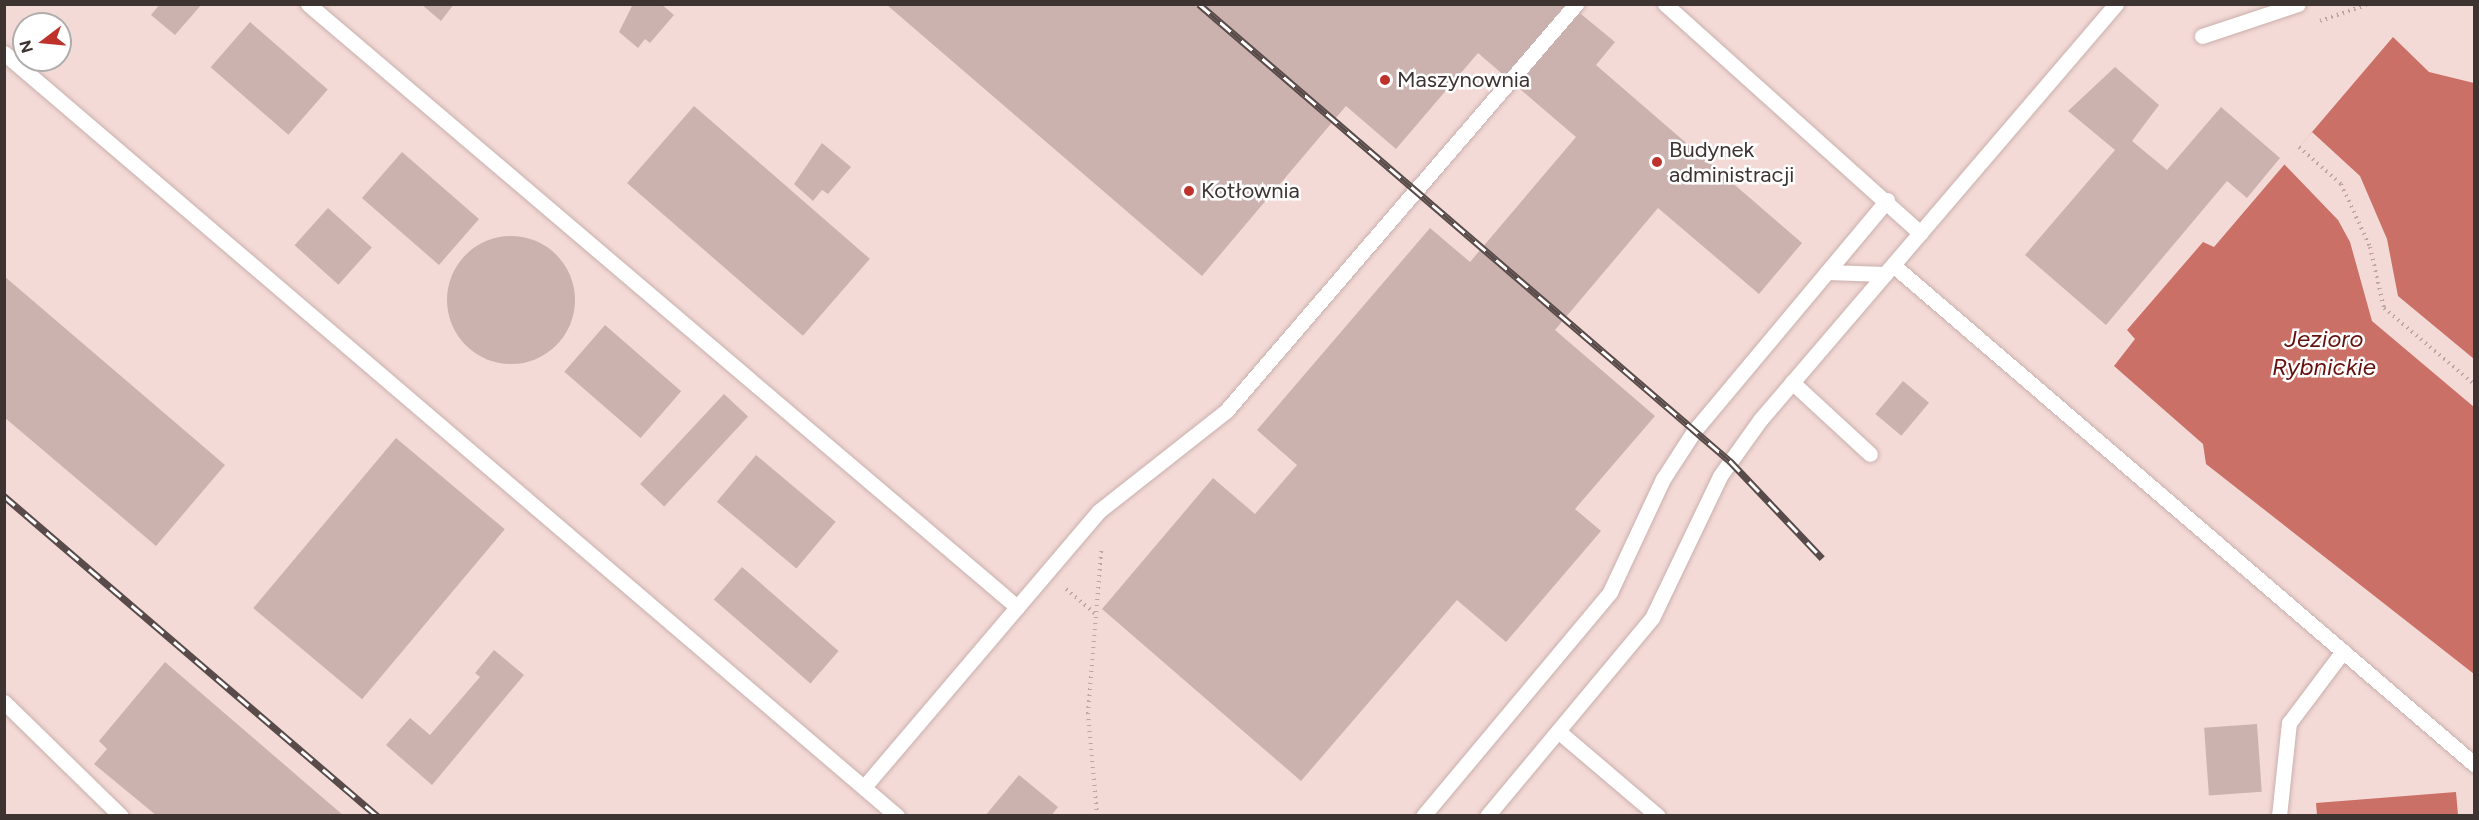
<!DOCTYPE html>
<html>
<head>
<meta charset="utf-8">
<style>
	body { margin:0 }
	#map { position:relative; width:2479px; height:820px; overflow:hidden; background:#f4dad7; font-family:Figtree,sans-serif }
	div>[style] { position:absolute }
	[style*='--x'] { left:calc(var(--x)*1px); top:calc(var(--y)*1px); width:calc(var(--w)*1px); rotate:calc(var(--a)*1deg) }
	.water>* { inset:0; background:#cb7066 }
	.pier>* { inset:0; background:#f4dad7 }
	.building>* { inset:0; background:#cbb2af; transform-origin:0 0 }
	.round { border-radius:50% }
	.path>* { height:4px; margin-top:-2px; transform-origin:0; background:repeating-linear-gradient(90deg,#bba6a3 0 1.5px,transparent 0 6px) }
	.roads { filter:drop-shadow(0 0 2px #c9b0ad) drop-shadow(0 0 2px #c9b0ad) }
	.lane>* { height:15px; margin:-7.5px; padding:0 7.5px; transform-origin:7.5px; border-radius:7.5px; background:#fff }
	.rail>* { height:7px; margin-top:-3.5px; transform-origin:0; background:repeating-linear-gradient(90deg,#fff 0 14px,#584b49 0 28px); box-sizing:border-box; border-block:2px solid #584b49 }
	.dots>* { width:16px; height:16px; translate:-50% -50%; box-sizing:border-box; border:3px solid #fff; border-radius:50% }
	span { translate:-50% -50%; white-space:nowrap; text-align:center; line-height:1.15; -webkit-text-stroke:5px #fff; paint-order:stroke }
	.poi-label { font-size:22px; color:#3d3331 }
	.left { translate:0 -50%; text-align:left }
	.water-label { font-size:24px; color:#65120f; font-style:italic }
	.frame { position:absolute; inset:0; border:6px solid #3d3331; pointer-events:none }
	.north { position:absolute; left:12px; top:12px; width:60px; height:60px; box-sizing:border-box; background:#fff; border:2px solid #b1adad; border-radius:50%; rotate:254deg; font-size:16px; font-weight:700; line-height:24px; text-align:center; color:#3d3331 }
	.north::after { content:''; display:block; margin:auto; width:21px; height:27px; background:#bf312b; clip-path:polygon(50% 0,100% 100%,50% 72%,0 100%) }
</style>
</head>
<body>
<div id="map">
	<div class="water">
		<div style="clip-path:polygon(2393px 37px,2429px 72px,2474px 83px,2474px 674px,2206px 464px,2203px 444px,2114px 366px,2135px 339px,2127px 330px,2203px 242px,2214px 247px)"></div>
		<div style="clip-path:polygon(2456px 792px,2458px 815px,2317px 815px,2316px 803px)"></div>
	</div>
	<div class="pier">
		<div style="clip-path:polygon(2312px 132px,2360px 176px,2387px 239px,2398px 296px,2474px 359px,2474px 407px,2372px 321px,2350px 242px,2338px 220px,2284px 164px)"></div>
	</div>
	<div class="building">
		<div style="clip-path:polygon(160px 4px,202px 4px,175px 35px,151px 15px)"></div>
		<div style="clip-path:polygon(421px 4px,454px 4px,441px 21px)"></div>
		<div style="clip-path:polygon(633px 4px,661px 4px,674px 15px,650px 43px,645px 39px,638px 48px,619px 32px)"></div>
		<div style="clip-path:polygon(887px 5px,1570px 5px,1615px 42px,1596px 65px,1802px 243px,1759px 294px,1658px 208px,1555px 330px,1655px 416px,1575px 509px,1601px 531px,1506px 642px,1457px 600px,1301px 781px,1102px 609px,1213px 478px,1255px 514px,1297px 465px,1257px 430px,1430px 228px,1470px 262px,1576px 137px,1478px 53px,1396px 149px,1346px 106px,1202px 276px)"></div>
		<div style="left:250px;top:22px;width:103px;height:60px;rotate:41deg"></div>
		<div style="clip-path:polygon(2115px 67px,2159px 105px,2132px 141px,2167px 170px,2221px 107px,2280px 158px,2247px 198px,2227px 181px,2106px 325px,2025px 255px,2115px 150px,2068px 111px)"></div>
		<div style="left:694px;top:106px;width:233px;height:102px;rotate:41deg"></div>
		<div style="clip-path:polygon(822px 143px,851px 167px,828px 194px,822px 190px,813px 201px,794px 184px)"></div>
		<div style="left:402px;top:152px;width:102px;height:61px;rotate:41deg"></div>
		<div style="left:328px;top:208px;width:59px;height:50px;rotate:42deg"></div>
		<div class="round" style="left:447px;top:236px;width:128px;height:128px"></div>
		<div style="clip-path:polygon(4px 276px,225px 465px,156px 546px,4px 417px)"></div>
		<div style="left:605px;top:325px;width:101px;height:62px;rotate:41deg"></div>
		<div style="left:1903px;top:381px;width:34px;height:43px;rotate:40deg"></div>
		<div style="left:724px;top:394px;width:33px;height:123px;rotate:43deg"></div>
		<div style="left:396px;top:438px;width:142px;height:222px;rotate:40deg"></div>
		<div style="left:756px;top:455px;width:104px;height:61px;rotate:40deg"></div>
		<div style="left:742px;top:567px;width:128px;height:43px;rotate:41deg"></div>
		<div style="clip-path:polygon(494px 650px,524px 675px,432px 785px,386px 745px,410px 718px,430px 735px,480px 677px,475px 673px)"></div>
		<div style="clip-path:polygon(165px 662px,344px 816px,157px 816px,94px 764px,107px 749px,99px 741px)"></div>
		<div style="left:2257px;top:724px;width:68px;height:53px;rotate:86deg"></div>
		<div style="clip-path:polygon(1019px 775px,1058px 807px,1051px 816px,985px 816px)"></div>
	</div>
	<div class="path">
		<div style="--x:2320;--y:21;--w:52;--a:-19.1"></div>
		<div style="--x:2299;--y:147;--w:56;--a:41.4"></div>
		<div style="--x:2341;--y:184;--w:69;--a:65.3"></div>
		<div style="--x:2370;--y:247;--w:63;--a:77.1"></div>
		<div style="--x:2384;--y:308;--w:118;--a:40.2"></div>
		<div style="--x:1066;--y:589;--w:38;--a:40"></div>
		<div style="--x:1097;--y:816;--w:102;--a:-95"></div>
		<div style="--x:1088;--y:714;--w:164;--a:-85.4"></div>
	</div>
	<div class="roads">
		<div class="lane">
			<div style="--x:308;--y:4;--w:931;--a:40.38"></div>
			<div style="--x:1665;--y:4;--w:343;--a:41.9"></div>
			<div style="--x:2202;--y:36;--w:101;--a:-18.4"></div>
			<div style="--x:4;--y:53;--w:1175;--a:40.51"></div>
			<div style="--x:1893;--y:265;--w:766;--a:40.66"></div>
			<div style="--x:1827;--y:272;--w:58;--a:2"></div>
			<div style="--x:1792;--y:382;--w:106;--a:42.7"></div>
			<div style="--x:4;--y:702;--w:163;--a:44.3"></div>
			<div style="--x:1558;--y:731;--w:131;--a:40.4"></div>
			<div style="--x:864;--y:787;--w:362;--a:-49.6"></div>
			<div style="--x:1099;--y:511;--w:162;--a:-38.2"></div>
			<div style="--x:1226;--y:411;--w:537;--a:-49.31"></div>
			<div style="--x:1423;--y:816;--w:292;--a:-50.1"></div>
			<div style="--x:1610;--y:592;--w:125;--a:-64.9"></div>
			<div style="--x:1663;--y:479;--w:57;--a:-57.1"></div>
			<div style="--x:1694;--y:431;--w:301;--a:-50.1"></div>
			<div style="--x:1487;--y:816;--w:258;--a:-50.2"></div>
			<div style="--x:1652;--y:618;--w:157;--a:-64.4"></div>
			<div style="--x:1720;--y:476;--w:69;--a:-54.5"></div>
			<div style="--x:1760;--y:420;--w:548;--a:-49.44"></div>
			<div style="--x:2279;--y:816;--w:94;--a:-83.9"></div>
			<div style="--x:2289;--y:723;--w:90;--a:-53.1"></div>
		</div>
	</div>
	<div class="rail">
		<div style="--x:1199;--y:4;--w:701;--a:40.72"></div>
		<div style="--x:1730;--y:461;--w:134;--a:46.5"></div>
		<div style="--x:4;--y:496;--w:492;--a:40.6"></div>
	</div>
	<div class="dots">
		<div style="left:1385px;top:80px;background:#bf312b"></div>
		<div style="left:1657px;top:162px;background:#bf312b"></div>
		<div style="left:1189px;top:191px;background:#bf312b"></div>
	</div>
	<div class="poi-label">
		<span class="left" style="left:1397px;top:80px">Maszynownia</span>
		<span class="left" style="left:1669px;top:162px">Budynek<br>administracji</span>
		<span class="left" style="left:1201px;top:191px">Kotłownia</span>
	</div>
	<div class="water-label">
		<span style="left:2324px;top:353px">Jezioro<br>Rybnickie</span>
	</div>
	<div class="frame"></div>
	<div class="north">N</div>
</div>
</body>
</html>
